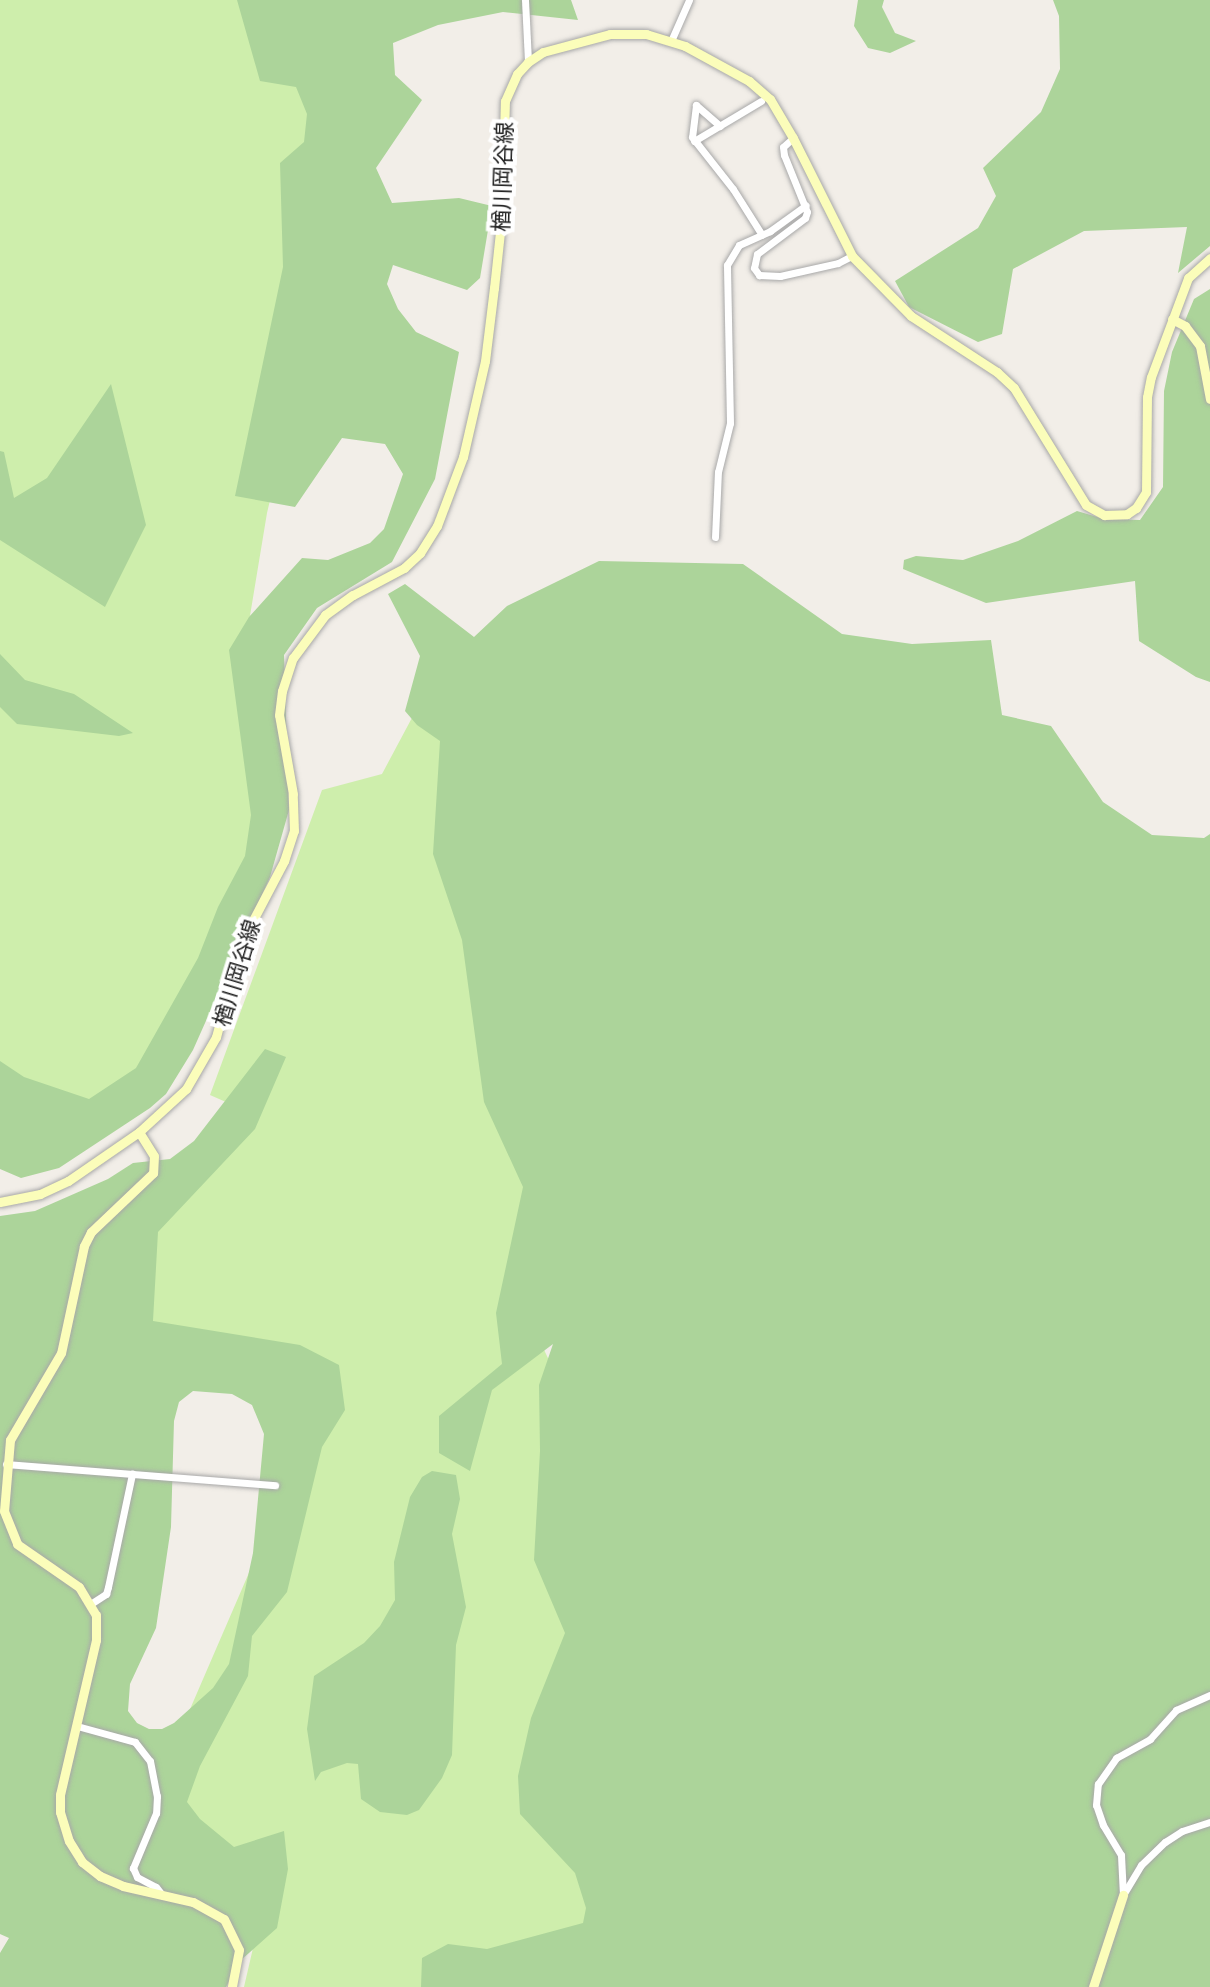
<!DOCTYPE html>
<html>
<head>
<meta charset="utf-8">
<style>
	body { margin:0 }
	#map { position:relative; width:1210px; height:1987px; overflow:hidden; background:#f2eee8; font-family:"Noto Sans","Noto Sans JP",sans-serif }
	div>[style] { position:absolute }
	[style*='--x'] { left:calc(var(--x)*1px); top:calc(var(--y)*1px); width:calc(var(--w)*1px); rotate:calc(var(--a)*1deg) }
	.grass>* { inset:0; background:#ceeeac }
	.forest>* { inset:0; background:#acd49a }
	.roads { filter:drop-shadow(0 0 2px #a8a8a8) drop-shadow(0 0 2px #a8a8a8) }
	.street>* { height:7px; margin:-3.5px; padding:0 3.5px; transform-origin:3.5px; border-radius:3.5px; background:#fff }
	.secondary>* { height:9px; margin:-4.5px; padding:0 4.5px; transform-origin:4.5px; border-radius:4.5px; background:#fbfdba }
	span { translate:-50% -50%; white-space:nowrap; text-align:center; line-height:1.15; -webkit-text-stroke:8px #fff; paint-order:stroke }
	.street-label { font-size:22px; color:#212121 }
</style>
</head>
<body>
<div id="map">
	<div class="grass">
		<div style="clip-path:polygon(0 0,320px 0,301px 370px,267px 513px,244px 652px,263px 836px,172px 1056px,58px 1147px,0 1106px)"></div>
		<div style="clip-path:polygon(414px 714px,436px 714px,490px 924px,524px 1194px,515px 1288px,554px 1371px,750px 1987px,244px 1987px,256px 1935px,161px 1833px,181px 1730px,258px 1552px,293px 1381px,132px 1313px,113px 1243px,235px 1106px,210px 1095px,322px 790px,382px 774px)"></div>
	</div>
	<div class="forest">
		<div style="clip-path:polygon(237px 0,571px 0,578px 20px,503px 12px,438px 25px,393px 43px,395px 75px,422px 100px,376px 168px,392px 203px,459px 198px,492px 206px,480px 278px,467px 290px,393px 265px,387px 284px,398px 309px,416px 332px,459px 352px,435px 479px,392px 562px,317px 608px,284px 655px,289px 810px,270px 877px,193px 1050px,166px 1094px,150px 1108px,59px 1168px,21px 1178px,0 1169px,0 1061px,24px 1077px,89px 1099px,136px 1068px,198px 958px,218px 907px,245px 856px,251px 815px,229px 650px,249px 617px,302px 558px,328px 560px,370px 543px,384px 529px,403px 474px,385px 444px,342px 438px,295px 507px,235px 496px,283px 267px,280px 163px,304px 142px,307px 114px,296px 87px,260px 81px)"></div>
		<div style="clip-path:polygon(858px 0,884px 0,882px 7px,895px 33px,916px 41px,890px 53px,868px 48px,854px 26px)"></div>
		<div style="clip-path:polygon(1053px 0,1210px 0,1210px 246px,1178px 273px,1187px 227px,1084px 231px,1013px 269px,1002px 334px,978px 342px,909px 307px,895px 281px,978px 228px,996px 196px,983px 168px,1041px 112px,1060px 69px,1059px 16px)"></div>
		<div style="clip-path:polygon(1210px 289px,1210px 682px,1196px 677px,1139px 641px,1135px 581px,986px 603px,903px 569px,904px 560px,916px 556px,963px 560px,1018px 541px,1077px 511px,1104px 519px,1140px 520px,1163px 487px,1164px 391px,1172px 352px,1194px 299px)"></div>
		<div style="clip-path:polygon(111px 384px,146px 525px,105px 607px,0 540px,0 451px,4px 452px,14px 498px,47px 478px)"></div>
		<div style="clip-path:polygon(599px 561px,743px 564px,842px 634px,912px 644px,991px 640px,1002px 715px,1051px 726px,1103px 802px,1152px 835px,1204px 838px,1210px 834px,1210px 1987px,421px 1987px,422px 1958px,448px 1944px,487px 1949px,583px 1923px,586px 1908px,575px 1873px,520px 1814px,518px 1776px,531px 1718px,565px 1633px,534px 1560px,540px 1451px,539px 1385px,553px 1344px,492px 1390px,470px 1471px,439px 1453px,439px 1416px,502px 1364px,496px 1313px,523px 1187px,484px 1102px,462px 940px,433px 854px,440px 741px,417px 725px,405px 711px,420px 656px,388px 594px,405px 584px,474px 637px,507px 606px)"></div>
		<div style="clip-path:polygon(0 654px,25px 680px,74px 694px,133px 733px,119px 736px,17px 724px,0 707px)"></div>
		<div style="clip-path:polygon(evenodd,265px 1049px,286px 1057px,255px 1129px,158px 1232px,153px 1321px,300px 1345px,339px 1365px,345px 1410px,322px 1447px,287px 1592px,252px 1636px,248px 1676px,200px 1766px,187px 1802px,200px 1819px,234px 1847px,284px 1831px,288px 1869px,277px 1928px,240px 1961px,226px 1987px,0 1987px,0 1953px,9px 1938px,0 1934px,0 1216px,35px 1211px,108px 1179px,133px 1163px,170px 1159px,194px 1141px,265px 1049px,193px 1391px,232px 1394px,252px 1405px,264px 1434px,253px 1553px,229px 1664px,213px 1688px,174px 1723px,162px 1729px,149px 1729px,137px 1723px,128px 1711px,130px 1684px,156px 1628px,171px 1527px,174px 1421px,179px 1402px,193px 1391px)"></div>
		<div style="clip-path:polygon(432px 1471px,456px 1475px,460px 1499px,452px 1534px,466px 1607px,456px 1645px,452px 1755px,442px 1778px,419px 1810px,407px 1815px,380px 1812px,361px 1799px,358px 1764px,347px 1763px,321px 1772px,315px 1781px,307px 1729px,314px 1676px,364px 1643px,380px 1626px,395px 1600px,394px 1562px,410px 1497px,422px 1477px)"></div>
	</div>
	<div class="roads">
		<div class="street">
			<div style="--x:525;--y:0;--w:62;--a:87.2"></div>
			<div style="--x:671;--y:41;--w:45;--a:-66.3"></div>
			<div style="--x:720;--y:126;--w:32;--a:-139"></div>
			<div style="--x:696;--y:105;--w:32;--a:97"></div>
			<div style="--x:692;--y:137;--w:66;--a:51.7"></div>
			<div style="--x:733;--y:189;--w:54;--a:57.8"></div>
			<div style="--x:793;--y:138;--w:13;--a:138"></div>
			<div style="--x:783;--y:147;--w:8;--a:83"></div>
			<div style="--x:784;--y:155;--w:61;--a:68"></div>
			<div style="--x:807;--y:212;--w:6;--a:108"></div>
			<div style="--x:805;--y:218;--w:60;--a:143.1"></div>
			<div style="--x:757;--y:254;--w:14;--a:102"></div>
			<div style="--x:754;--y:268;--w:9;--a:54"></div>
			<div style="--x:759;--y:275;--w:21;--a:3"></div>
			<div style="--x:780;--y:276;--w:59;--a:-12.6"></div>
			<div style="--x:838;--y:263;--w:16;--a:-27"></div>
			<div style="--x:694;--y:141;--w:78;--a:-30.8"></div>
			<div style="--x:715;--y:537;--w:65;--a:-87.4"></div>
			<div style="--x:718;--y:472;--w:50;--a:-76.2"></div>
			<div style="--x:730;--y:423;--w:158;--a:-91.1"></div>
			<div style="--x:727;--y:265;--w:23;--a:-59"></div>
			<div style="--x:739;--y:245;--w:34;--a:-24"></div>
			<div style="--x:770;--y:231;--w:44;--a:-35.8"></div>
			<div style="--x:6;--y:1464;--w:270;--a:4.5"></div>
			<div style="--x:92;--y:1603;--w:17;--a:-33"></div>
			<div style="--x:106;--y:1594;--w:7;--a:-74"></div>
			<div style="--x:108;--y:1587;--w:116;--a:-78"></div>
			<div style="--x:77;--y:1726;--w:60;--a:15.4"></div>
			<div style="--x:135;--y:1742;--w:24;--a:52"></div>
			<div style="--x:150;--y:1761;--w:36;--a:79"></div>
			<div style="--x:157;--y:1796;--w:17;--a:93"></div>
			<div style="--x:156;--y:1813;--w:60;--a:112.7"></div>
			<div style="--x:133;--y:1868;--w:10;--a:66"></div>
			<div style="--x:137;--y:1877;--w:21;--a:28"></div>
			<div style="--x:156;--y:1887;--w:11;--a:52"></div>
			<div style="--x:1123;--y:1895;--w:40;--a:-92.9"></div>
			<div style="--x:1121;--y:1855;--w:35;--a:-121"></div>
			<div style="--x:1103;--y:1825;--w:21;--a:-109"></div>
			<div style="--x:1096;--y:1805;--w:21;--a:-85"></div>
			<div style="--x:1098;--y:1784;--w:32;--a:-55"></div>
			<div style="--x:1116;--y:1758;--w:39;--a:-29"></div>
			<div style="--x:1150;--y:1739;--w:39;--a:-48"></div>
			<div style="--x:1176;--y:1710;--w:37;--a:-24"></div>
			<div style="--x:1123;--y:1895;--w:35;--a:-59"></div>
			<div style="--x:1141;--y:1865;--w:33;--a:-44"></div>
			<div style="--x:1165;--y:1842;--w:20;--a:-33"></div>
			<div style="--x:1182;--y:1831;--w:29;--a:-18"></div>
		</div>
		<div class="secondary">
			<div style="--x:1172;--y:319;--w:15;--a:28"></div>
			<div style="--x:1185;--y:326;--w:25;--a:53"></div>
			<div style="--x:1200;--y:346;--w:54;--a:79.3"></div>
			<div style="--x:139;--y:1132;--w:28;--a:58"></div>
			<div style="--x:154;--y:1156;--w:17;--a:93"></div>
			<div style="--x:153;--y:1173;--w:86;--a:136.4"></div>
			<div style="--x:91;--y:1232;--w:16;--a:117"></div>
			<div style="--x:84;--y:1246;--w:109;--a:102.1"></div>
			<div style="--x:61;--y:1353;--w:101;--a:120.4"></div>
			<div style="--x:10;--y:1440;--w:71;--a:94.8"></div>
			<div style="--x:4;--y:1511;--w:35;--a:68"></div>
			<div style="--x:17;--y:1544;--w:75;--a:34.7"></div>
			<div style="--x:79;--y:1587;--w:33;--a:59"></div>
			<div style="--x:96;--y:1615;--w:25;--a:90"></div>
			<div style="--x:96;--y:1640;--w:159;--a:103.1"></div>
			<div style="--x:60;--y:1795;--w:17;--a:90"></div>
			<div style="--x:60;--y:1812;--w:30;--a:73"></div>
			<div style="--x:69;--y:1841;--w:25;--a:58"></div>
			<div style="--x:82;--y:1862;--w:23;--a:38"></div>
			<div style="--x:100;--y:1876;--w:25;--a:23"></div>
			<div style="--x:123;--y:1886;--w:72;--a:12.9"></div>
			<div style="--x:193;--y:1902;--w:35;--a:29"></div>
			<div style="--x:224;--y:1919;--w:34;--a:64"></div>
			<div style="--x:239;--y:1950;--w:38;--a:101"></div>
			<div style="--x:0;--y:1202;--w:41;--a:-11.3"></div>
			<div style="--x:40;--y:1194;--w:31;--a:-25"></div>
			<div style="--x:68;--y:1181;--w:86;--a:-34.6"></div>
			<div style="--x:139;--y:1132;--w:64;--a:-42.5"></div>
			<div style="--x:186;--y:1089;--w:60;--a:-60"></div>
			<div style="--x:216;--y:1037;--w:97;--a:-75.1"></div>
			<div style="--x:241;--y:943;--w:93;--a:-62.3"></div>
			<div style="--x:284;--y:861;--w:32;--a:-72"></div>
			<div style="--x:294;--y:831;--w:37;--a:-92"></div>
			<div style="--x:293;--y:794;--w:80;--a:-100"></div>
			<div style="--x:279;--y:715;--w:24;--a:-83"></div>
			<div style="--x:282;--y:691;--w:35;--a:-72"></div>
			<div style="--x:293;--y:658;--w:54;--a:-53.3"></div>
			<div style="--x:325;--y:615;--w:34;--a:-36"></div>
			<div style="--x:353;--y:595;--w:58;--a:-27.9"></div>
			<div style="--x:404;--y:568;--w:22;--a:-43"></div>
			<div style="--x:420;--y:553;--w:32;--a:-58"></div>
			<div style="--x:437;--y:526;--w:74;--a:-69.4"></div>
			<div style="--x:463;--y:457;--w:98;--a:-77.1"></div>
			<div style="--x:485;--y:361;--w:74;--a:-83"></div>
			<div style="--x:494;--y:288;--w:75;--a:-83.9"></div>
			<div style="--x:502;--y:213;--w:112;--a:-88.5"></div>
			<div style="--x:505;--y:101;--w:30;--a:-66"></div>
			<div style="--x:517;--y:74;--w:16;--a:-47"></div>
			<div style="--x:528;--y:62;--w:18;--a:-34"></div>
			<div style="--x:543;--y:52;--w:69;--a:-15"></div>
			<div style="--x:610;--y:34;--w:36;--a:0"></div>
			<div style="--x:646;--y:34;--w:41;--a:17.1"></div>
			<div style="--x:685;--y:46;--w:73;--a:28.7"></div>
			<div style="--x:749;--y:81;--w:28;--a:41"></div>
			<div style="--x:770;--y:99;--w:45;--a:59.5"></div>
			<div style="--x:793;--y:138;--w:132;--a:63.4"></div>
			<div style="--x:852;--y:256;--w:84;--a:45.5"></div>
			<div style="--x:911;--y:316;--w:103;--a:33.1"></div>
			<div style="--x:997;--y:372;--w:23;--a:43"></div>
			<div style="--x:1014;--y:388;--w:137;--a:58.4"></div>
			<div style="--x:1086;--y:505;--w:21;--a:29"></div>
			<div style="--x:1104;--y:515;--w:23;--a:-2"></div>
			<div style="--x:1127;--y:514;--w:11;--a:-34"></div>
			<div style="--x:1136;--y:508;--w:19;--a:-58"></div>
			<div style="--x:1146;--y:492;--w:95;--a:-89.4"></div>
			<div style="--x:1147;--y:397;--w:20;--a:-79"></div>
			<div style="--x:1151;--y:377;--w:106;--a:-69.5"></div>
			<div style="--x:1188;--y:278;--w:30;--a:-42"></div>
			<div style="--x:1093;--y:1987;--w:97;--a:-71.9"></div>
		</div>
	</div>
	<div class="street-label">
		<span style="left:502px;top:177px;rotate:-88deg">楢川岡谷線</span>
		<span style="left:236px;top:973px;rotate:-73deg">楢川岡谷線</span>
	</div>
</div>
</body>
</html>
